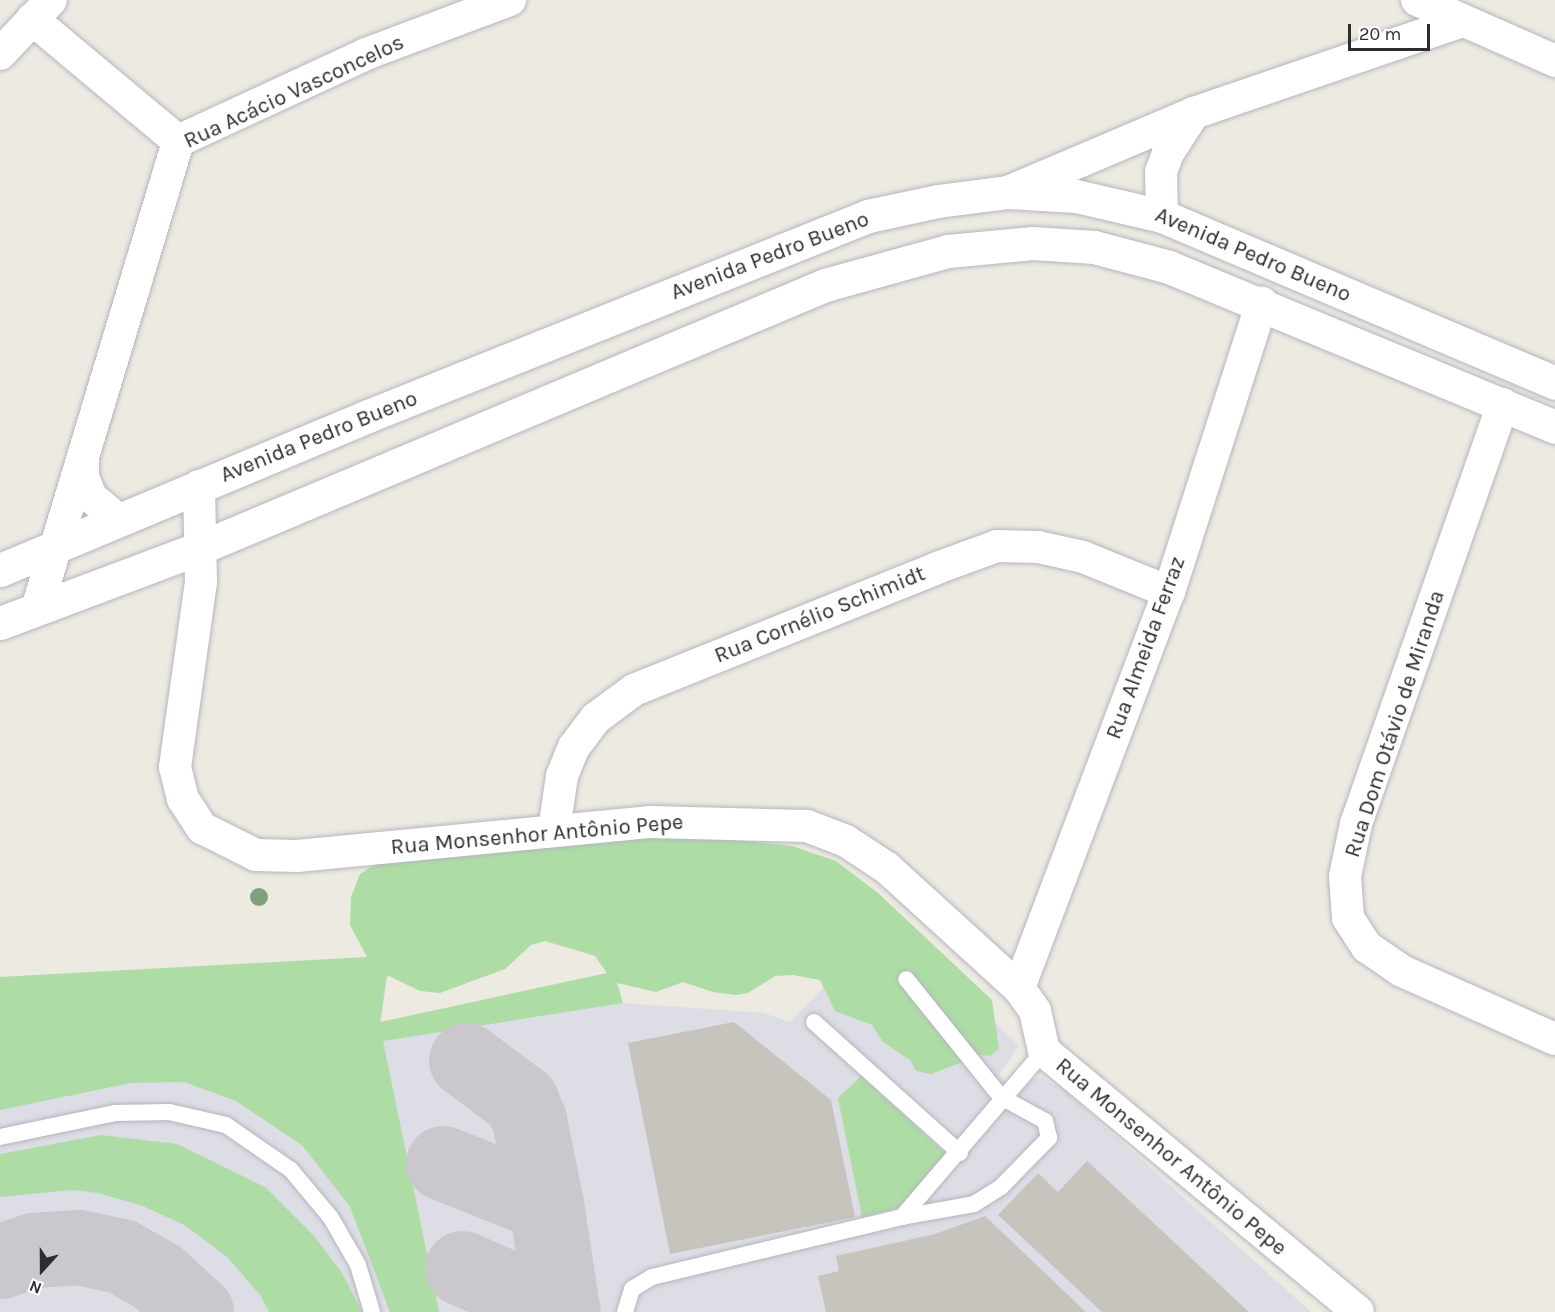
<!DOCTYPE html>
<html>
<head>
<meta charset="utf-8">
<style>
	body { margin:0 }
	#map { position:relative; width:1555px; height:1312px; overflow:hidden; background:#edeae2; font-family:Karla,sans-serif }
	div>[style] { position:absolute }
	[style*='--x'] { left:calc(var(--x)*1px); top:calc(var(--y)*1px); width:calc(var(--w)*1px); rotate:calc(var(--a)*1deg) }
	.airport>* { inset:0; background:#dddde6 }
	.green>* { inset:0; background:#addda5 }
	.taxiway>* { height:75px; margin:-37.5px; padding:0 37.5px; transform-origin:37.5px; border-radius:37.5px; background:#cac8cc }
	.building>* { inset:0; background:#c6c4bd }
	.roads { filter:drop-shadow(0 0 2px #b5b5bf) drop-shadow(0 0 2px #b5b5bf) }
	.service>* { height:16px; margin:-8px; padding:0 8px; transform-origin:8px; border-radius:8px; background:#fff }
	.minor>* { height:32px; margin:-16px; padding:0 16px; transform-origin:16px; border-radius:16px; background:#fff }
	.secondary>* { height:33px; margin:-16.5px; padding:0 16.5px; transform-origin:16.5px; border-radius:16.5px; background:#fff }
	.trees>* { width:18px; height:18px; margin:-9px; border-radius:50%; background:#7fa07a }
	span { translate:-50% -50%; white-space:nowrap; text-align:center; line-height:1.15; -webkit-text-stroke:5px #fff; paint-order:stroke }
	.street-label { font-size:22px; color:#2d2d2d }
	.north { position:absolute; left:12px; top:1240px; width:60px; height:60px; -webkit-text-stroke:4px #fff; paint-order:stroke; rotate:201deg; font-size:16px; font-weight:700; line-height:24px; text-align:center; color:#2d2d2d }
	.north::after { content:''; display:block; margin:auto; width:21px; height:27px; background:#2d2d2d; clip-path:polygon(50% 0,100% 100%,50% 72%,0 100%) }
	.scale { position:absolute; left:1348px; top:24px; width:82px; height:27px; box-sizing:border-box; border:3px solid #2d2d2d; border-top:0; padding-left:8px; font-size:18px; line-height:21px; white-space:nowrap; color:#2d2d2d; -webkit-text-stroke:4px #fff; paint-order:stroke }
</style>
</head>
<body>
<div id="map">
	<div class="airport">
		<div style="clip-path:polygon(882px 913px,1019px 1046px,999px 1075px,1020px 1093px,1032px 1079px,1041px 1077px,1064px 1090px,1311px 1312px,0 1312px,0 977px,390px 956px,381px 1023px,614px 972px,623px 1003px,764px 1013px,790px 1022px,827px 984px)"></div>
	</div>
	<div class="green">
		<div style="clip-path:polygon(evenodd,656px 831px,792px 846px,836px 861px,878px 893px,992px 1000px,999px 1049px,990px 1056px,981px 1055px,931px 1074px,916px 1071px,910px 1060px,883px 1042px,872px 1025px,835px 1011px,820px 980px,793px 975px,775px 976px,748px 993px,736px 995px,713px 992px,683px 982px,656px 992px,617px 983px,623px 1003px,383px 1041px,439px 1312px,390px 1312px,350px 1207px,303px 1146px,236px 1101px,184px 1082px,131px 1083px,0 1110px,0 977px,367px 957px,350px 925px,351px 897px,360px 874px,380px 861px,656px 831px,545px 941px,595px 956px,607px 973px,380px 1022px,387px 975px,420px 991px,440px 993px,505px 969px,531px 945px,545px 941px)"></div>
		<div style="clip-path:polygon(861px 1076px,947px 1155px,899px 1208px,862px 1217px,838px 1098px)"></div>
		<div style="clip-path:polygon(101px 1135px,177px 1144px,265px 1187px,315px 1237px,342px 1273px,362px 1312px,269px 1312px,261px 1296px,227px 1257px,186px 1226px,143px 1206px,98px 1193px,72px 1190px,0 1197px,0 1154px)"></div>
	</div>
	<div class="taxiway">
		<div style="--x:466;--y:1060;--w:69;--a:36.7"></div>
		<div style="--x:521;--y:1101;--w:21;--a:67"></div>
		<div style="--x:529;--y:1120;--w:86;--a:78.6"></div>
		<div style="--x:443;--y:1163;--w:111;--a:21.7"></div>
		<div style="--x:546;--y:1204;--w:106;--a:81.3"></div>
		<div style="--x:0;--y:1261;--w:36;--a:-18"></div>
		<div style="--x:34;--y:1250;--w:44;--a:-3.9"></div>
		<div style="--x:78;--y:1247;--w:44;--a:11.8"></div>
		<div style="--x:121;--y:1256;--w:43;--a:29.6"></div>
		<div style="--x:158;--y:1277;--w:52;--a:42.6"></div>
		<div style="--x:462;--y:1268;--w:110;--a:23.5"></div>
	</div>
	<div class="building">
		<div style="clip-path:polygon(734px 1022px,831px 1100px,855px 1217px,670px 1254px,628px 1043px)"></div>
		<div style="clip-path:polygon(1087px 1161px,1249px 1312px,1102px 1312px,998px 1215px,1038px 1173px,1058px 1192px)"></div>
		<div style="clip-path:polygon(985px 1216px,1086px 1312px,826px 1312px,818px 1276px,839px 1271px,836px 1256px,935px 1234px)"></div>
	</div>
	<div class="roads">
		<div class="service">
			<div style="--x:814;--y:1022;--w:196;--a:41.9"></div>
			<div style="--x:0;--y:1137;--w:117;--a:-11.8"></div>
			<div style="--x:115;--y:1113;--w:54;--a:-1.1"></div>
			<div style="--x:169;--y:1112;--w:58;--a:12.8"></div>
			<div style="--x:226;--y:1125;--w:79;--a:34.7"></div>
			<div style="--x:291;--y:1170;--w:62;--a:50.2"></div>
			<div style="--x:331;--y:1218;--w:54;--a:60.1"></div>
			<div style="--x:358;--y:1265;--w:49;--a:73.4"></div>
			<div style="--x:902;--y:1217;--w:218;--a:-49.5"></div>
			<div style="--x:625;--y:1312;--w:24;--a:-73"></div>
			<div style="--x:632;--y:1289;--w:23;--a:-31"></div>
			<div style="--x:652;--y:1277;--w:257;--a:-13.5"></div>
			<div style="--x:902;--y:1217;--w:73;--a:-10.2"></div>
			<div style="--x:974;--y:1204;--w:32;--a:-32"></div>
			<div style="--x:1001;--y:1187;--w:69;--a:-45.6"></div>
			<div style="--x:1049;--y:1138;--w:17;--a:-103"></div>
			<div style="--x:1045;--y:1121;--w:50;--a:-151.4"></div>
			<div style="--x:1001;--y:1097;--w:151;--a:-128.8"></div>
		</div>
		<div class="minor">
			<div style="--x:1417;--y:0;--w:151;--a:23.8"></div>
			<div style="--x:32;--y:19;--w:190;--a:39.9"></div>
			<div style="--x:0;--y:54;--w:74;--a:-46.6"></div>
			<div style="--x:1008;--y:192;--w:202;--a:-23"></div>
			<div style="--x:1194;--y:113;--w:283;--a:-18.9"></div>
			<div style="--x:1162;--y:216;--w:44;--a:-91.3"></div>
			<div style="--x:1161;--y:172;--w:20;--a:-70"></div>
			<div style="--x:1168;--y:153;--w:48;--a:-57"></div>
			<div style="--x:1503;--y:404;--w:445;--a:109.3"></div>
			<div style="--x:1356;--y:824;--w:53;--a:101.9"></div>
			<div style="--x:1345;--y:876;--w:42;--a:85.9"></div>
			<div style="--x:1348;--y:918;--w:35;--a:57"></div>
			<div style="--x:1367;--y:947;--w:42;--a:34.4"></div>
			<div style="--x:1402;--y:971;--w:167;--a:24"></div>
			<div style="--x:83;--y:457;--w:20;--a:90"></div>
			<div style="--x:83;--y:477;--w:22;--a:68"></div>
			<div style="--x:91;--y:497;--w:34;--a:40"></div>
			<div style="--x:199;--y:486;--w:96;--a:88.8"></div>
			<div style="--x:201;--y:582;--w:187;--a:98"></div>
			<div style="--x:175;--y:767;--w:33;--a:76"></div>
			<div style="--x:183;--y:799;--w:35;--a:57"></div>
			<div style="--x:202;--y:828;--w:60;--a:26.6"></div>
			<div style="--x:256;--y:855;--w:41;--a:1.4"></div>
			<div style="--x:297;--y:856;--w:356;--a:-5.5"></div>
			<div style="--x:651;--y:822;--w:156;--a:1.5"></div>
			<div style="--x:807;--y:826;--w:42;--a:21"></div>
			<div style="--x:846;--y:841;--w:49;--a:33.4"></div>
			<div style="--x:887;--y:868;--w:178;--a:42.3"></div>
			<div style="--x:1019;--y:988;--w:28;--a:55"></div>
			<div style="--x:1035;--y:1011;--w:41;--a:77.3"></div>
			<div style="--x:1044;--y:1051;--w:408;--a:39.7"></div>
			<div style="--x:37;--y:609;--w:489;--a:-73.2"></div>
			<div style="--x:178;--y:141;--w:207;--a:-24.8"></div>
			<div style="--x:366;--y:54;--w:154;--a:-20.6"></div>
			<div style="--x:554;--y:830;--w:55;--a:-81.6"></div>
			<div style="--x:562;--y:776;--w:31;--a:-68"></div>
			<div style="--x:574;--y:747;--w:36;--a:-53"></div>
			<div style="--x:596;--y:718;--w:47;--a:-36.4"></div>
			<div style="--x:634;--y:690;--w:327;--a:-21.9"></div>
			<div style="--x:937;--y:568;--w:64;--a:-20.1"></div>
			<div style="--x:997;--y:546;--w:41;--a:1.4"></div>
			<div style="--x:1038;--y:547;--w:46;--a:12.5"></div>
			<div style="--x:1083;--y:557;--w:93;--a:22.1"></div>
			<div style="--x:1019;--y:988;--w:423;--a:-69.3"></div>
			<div style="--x:1169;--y:592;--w:304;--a:-72.2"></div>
		</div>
		<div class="secondary">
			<div style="--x:0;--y:570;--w:399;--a:-22.7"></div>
			<div style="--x:368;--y:416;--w:539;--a:-21.8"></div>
			<div style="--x:868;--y:216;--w:72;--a:-12.1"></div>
			<div style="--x:938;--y:201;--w:71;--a:-7.3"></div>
			<div style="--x:1008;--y:192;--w:68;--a:3.4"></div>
			<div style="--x:1076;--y:196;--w:88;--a:13.1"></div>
			<div style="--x:1162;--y:216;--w:427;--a:23"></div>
			<div style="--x:0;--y:623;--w:216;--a:-20.6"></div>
			<div style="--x:202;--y:547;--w:676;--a:-22.81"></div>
			<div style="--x:825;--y:285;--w:128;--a:-15.5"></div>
			<div style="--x:948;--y:251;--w:85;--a:-5.4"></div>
			<div style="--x:1033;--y:243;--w:61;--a:3.8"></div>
			<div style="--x:1094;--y:247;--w:78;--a:14.9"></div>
			<div style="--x:1169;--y:267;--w:418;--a:22.5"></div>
		</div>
	</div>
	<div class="trees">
		<div style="left:259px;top:897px"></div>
	</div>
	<div class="street-label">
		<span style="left:294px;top:92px;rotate:-25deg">Rua Acácio Vasconcelos</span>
		<span style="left:1253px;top:255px;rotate:23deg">Avenida Pedro Bueno</span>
		<span style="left:770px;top:256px;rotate:-21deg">Avenida Pedro Bueno</span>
		<span style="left:319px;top:437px;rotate:-22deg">Avenida Pedro Bueno</span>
		<span style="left:820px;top:615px;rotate:-22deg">Rua Cornélio Schimidt</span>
		<span style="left:1146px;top:648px;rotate:-70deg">Rua Almeida Ferraz</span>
		<span style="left:1395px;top:724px;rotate:-72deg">Rua Dom Otávio de Miranda</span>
		<span style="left:537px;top:835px;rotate:-5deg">Rua Monsenhor Antônio Pepe</span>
		<span style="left:1171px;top:1157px;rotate:40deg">Rua Monsenhor Antônio Pepe</span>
	</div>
	<div class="north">N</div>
	<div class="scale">20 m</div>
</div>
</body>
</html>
